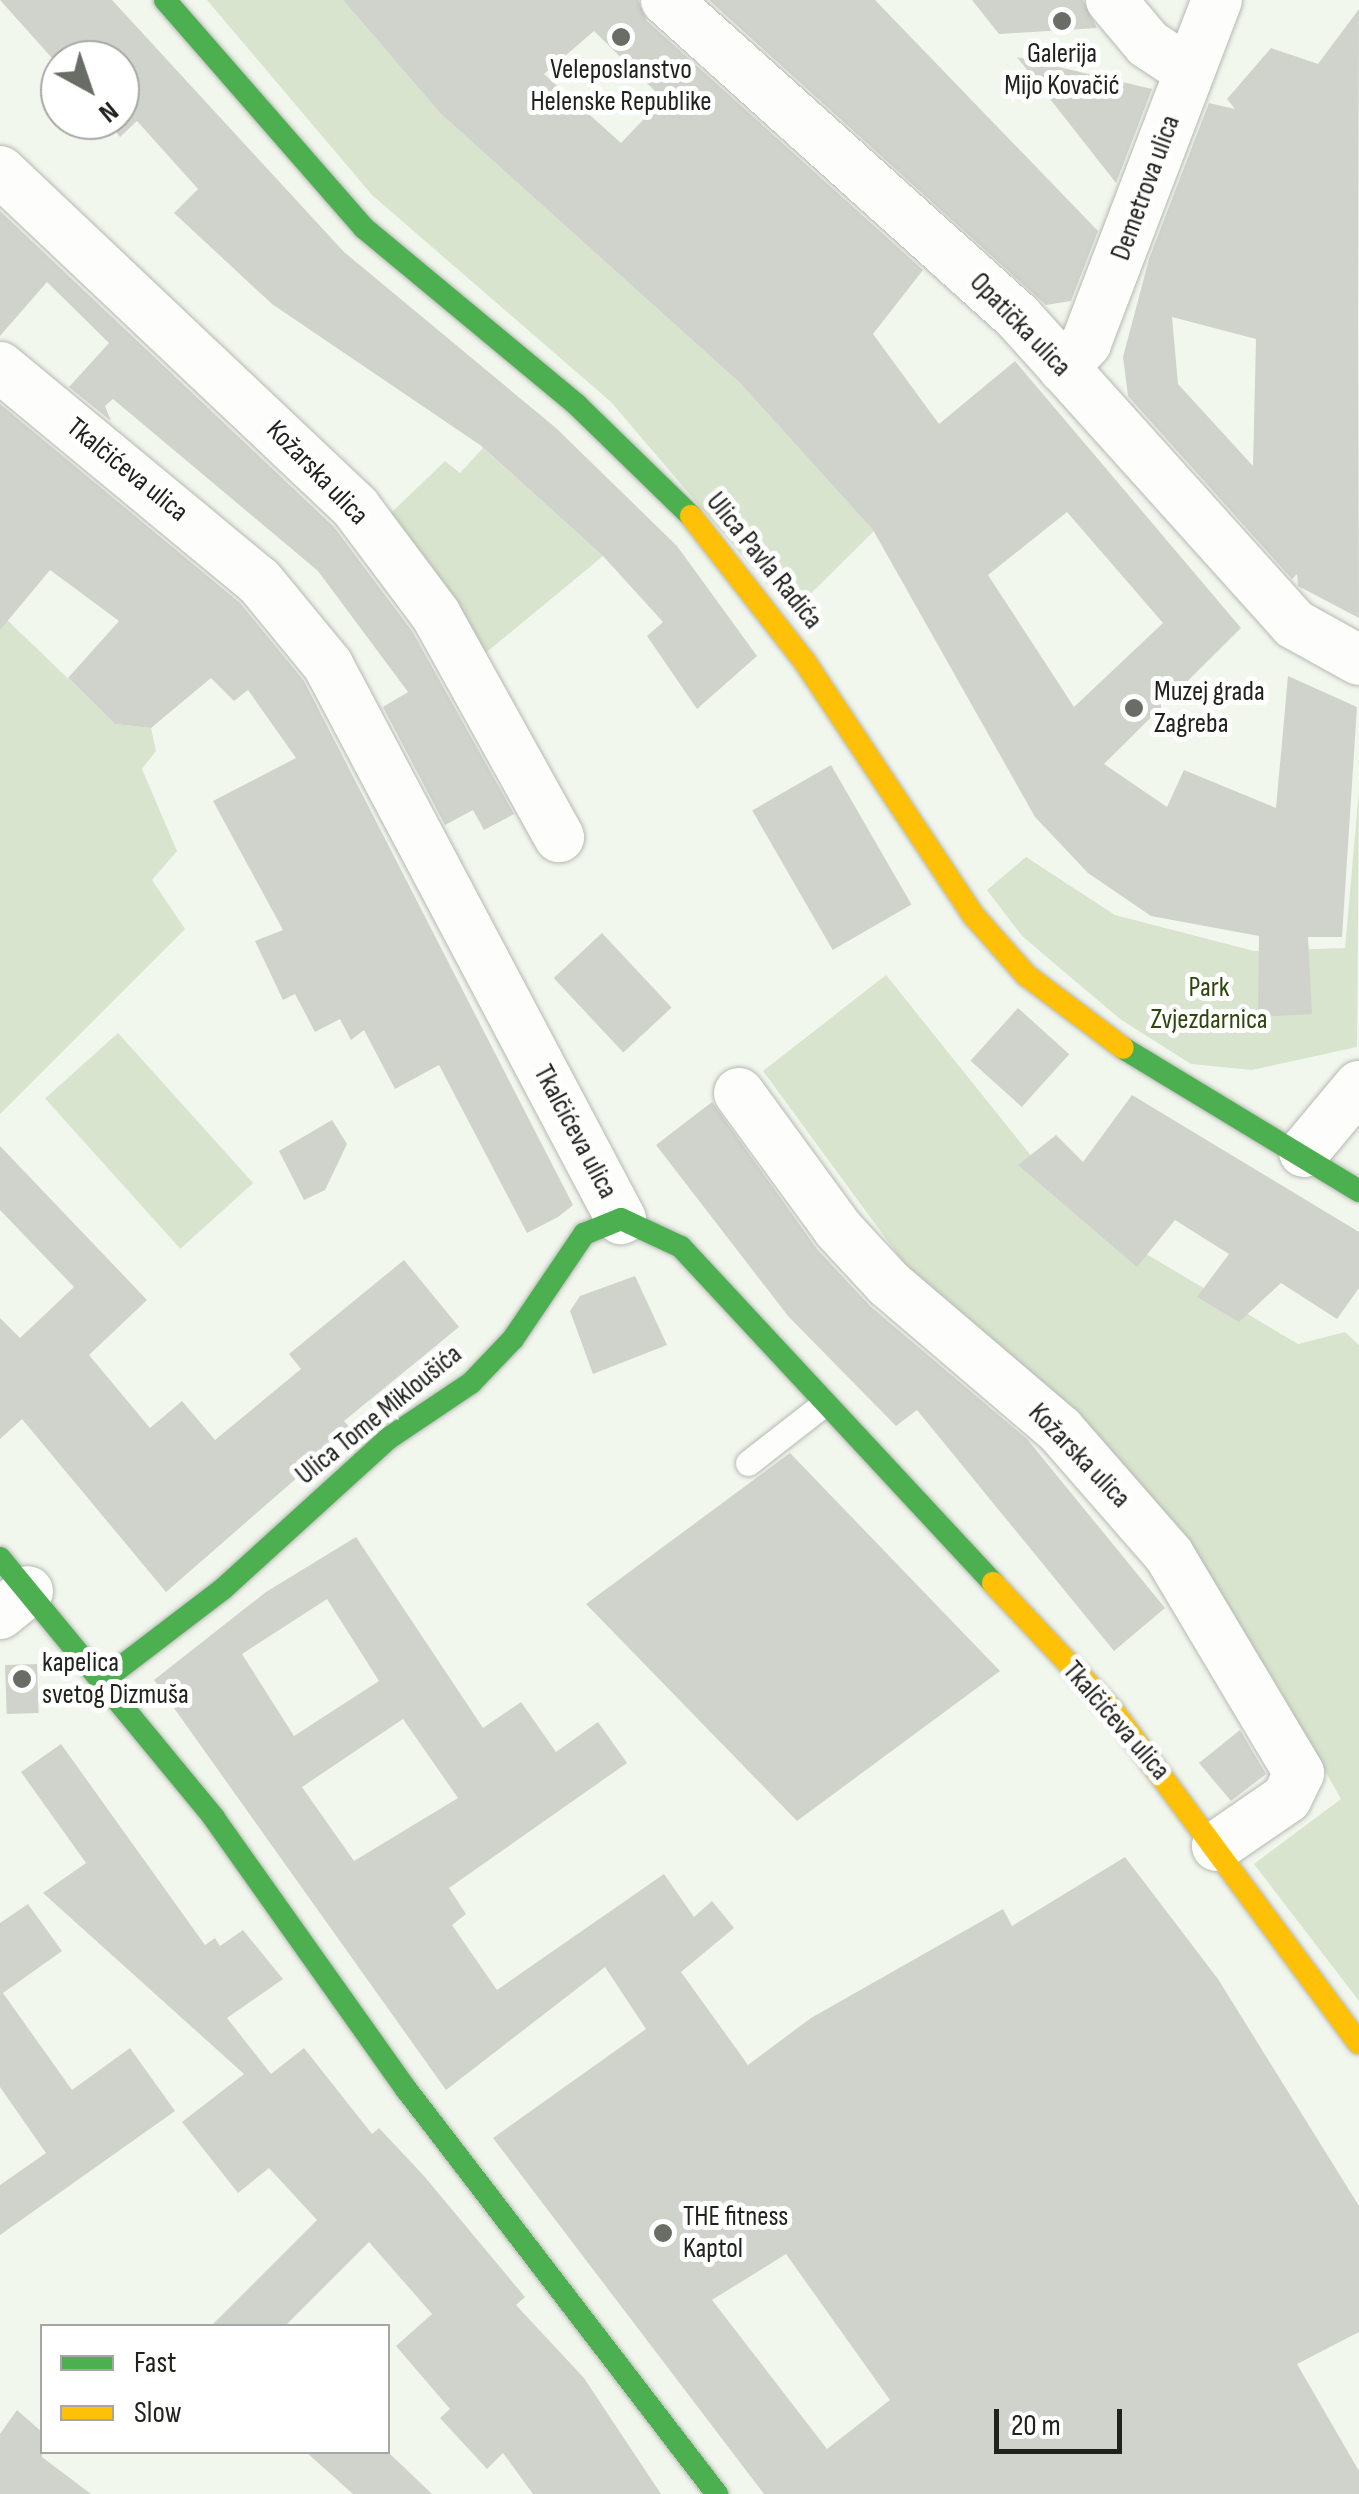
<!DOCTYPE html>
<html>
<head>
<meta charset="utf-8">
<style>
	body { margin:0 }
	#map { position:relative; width:1359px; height:2494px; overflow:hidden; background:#f2f7ee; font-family:"Sofia Sans Condensed",sans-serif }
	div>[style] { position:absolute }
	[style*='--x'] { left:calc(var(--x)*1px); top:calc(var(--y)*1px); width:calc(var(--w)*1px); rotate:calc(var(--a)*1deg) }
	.green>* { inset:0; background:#d8e4cd; transform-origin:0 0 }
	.building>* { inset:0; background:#cfd3cb; transform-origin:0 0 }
	.roads { filter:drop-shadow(0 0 2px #b5b9b2) drop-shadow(0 0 2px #b5b9b2) }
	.lane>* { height:25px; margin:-12.5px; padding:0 12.5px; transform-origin:12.5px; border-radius:12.5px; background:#fdfefc }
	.street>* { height:50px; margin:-25px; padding:0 25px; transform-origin:25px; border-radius:25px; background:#fdfefc }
	.fast>* { height:22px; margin:-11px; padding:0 11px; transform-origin:11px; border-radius:11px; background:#4caf50 }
	.slow>* { height:22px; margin:-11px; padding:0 11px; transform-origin:11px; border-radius:11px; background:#ffc107 }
	.dots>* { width:28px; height:28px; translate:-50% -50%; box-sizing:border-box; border:5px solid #fff; border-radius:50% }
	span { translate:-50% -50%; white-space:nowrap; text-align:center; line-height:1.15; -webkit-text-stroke:10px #fff; paint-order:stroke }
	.poi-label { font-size:28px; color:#20231d }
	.left { translate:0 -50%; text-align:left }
	.street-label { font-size:28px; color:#20231d }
	.park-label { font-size:28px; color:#2d470c }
	.legend { position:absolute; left:40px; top:2324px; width:350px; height:130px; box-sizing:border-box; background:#fff; border:2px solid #a6a7a5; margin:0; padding:12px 18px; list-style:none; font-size:30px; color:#20231d }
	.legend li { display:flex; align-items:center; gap:20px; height:50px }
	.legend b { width:50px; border:2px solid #a6a7a5 }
	.north { position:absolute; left:40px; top:40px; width:100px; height:100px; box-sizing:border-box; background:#fff; border:2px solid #a6a7a5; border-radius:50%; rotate:140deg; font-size:28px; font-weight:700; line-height:40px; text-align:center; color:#20231d }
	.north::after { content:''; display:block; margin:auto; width:35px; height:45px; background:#6a6d66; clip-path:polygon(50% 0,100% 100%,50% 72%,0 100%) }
	.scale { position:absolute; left:994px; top:2409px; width:128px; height:45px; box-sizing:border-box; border:5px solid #20231d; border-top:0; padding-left:12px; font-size:30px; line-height:35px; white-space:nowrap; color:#20231d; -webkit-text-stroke:8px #fff; paint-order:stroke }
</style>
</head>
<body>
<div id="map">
	<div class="green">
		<div style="clip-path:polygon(207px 0,343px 0,440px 113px,740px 383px,874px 531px,791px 613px,611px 402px,372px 195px)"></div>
		<div style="clip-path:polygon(483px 448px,603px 556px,482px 656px,438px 575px,391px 513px,445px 461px,460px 473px)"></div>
		<div style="clip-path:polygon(0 613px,115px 724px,151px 728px,156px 751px,142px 769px,177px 851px,152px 880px,185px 929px,0 1114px)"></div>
		<div style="clip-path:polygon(1359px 790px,1357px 1047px,1252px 1070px,1191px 1064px,1120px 1019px,1022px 936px,987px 890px,1026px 857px,1115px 915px,1254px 951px,1345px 948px)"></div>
		<div style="clip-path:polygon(886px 975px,1077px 1213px,1298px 1344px,1345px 1332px,1359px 1345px,1359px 2001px,1254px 1864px,1341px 1799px,1270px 1673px,1091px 1437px,942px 1315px,763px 1071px)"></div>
		<div style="left:118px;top:1033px;width:202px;height:98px;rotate:48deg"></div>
	</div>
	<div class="building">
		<div style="clip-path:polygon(0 0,112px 0,344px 252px,556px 428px,677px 546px,757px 656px,697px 709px,647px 636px,663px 622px,603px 556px,480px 445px,272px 304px,174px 213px,198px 189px,137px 121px,120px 137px,106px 120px,120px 120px,120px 60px,60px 60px,60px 67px)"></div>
		<div style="clip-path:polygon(evenodd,343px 0,638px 0,647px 21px,923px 270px,873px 334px,939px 424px,1015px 361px,1241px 628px,1104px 764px,1167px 807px,1184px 770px,1276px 808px,1288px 676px,1357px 707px,1342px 937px,1308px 937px,1312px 1014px,1258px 1017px,1259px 936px,1151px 916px,1088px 873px,1035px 817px,873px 530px,740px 383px,440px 113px,343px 0,594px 31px,663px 99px,621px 143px,544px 74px,594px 31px,343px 0,1067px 512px,1163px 623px,1074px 707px,988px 575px,1067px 512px)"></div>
		<div style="clip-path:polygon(709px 0,875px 0,1098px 231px,1071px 301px,1046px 305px)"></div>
		<div style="clip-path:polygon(972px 0,1083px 0,1097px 28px,999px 34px)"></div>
		<div style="clip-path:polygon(evenodd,1359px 9px,1358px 318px,1359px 618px,1298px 586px,1297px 574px,1292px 579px,1128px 396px,1123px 357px,1149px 259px,1209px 103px,1235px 109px,1227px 99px,1271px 48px,1318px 64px,1359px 9px,1172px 317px,1256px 339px,1253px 466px,1178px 384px,1172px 317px)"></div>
		<div style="clip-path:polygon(1017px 57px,1152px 89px,1116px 183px)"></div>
		<div style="clip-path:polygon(0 211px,334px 527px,412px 631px,514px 814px,484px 830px,473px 810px,445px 825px,383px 707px,408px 692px,318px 571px,113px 399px,105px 406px,111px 421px,69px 387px,109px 343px,47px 282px,0 336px)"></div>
		<div style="clip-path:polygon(0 404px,240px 603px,304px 681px,573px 1205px,558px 1217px,527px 1233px,439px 1065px,395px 1089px,364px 1030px,351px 1040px,340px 1019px,315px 1032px,295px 994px,283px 1000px,255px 941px,283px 930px,213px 801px,296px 758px,248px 690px,234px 701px,211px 678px,151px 728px,115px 724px,68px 678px,119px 621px,50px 570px,0 630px)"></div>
		<div style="left:831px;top:765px;width:161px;height:91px;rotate:60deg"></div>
		<div style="left:602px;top:933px;width:102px;height:66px;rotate:47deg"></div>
		<div style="left:1018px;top:1008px;width:69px;height:71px;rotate:42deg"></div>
		<div style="clip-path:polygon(1132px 1095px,1359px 1232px,1359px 1288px,1337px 1319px,1281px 1283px,1239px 1322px,1197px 1297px,1229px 1254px,1175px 1220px,1137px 1267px,1018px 1165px,1056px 1135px,1083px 1162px)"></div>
		<div style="clip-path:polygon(712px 1102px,817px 1249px,870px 1306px,1027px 1439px,1165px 1608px,1114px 1651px,917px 1410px,896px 1426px,788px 1316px,656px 1145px)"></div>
		<div style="clip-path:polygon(332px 1120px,347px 1144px,325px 1190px,304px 1200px,279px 1151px)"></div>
		<div style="clip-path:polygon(0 1146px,147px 1300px,89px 1355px,150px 1428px,182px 1401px,215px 1440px,301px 1369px,289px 1354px,404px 1260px,459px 1327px,344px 1421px,352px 1430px,166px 1592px,22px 1419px,0 1439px,0 1318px,20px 1338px,74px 1287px,0 1210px)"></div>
		<div style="clip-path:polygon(635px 1276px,667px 1345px,593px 1374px,570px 1311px,580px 1296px)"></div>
		<div style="clip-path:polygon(790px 1453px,1000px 1671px,797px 1821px,586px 1604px)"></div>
		<div style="clip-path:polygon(evenodd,356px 1537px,483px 1728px,521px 1702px,556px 1752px,598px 1722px,627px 1763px,449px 1888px,466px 1914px,452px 1925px,497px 1990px,664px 1874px,694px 1917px,712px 1901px,734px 1928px,681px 1972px,748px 2065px,811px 2018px,1003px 1909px,1012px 1926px,1125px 1857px,1218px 1979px,1359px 2206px,1359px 2332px,1297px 2364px,1359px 2471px,1359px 2494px,764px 2494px,493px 2138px,646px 2029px,605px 1967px,446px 2090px,154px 1680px,266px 1592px,356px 1537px,327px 1599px,379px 1681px,294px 1736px,242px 1654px,327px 1599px,356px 1537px,403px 1719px,458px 1798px,354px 1861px,302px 1787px,403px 1719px,356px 1537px,786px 2254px,890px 2400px,827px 2449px,712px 2300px,786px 2254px)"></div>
		<div style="left:37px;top:1664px;width:49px;height:32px;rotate:88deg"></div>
		<div style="clip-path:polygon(1240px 1730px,1266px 1774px,1231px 1801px,1199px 1763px)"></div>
		<div style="clip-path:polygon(61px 1744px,205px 1945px,215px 1938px,220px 1946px,243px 1930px,283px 1979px,227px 2018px,271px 2074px,304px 2048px,372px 2134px,379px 2128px,424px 2176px,525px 2297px,516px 2305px,584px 2378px,661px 2494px,533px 2494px,503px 2453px,487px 2469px,440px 2418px,450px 2409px,396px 2346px,432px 2314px,369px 2242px,285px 2326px,211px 2326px,317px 2220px,269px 2168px,238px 2193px,182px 2122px,244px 2074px,43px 1893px,86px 1863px,21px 1772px)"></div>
		<div style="clip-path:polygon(28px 1904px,62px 1951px,3px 1993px,72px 2090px,130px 2048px,175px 2111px,0 2235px,0 2185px,46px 2153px,0 2087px,0 1923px)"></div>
		<div style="clip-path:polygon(17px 2410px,42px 2432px,42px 2457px,91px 2494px,0 2494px,0 2434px)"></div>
		<div style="clip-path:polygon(306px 2452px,388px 2452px,432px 2494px,353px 2494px)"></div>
	</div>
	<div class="roads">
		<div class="lane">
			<div style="--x:748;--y:1463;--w:93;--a:-38"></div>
		</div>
		<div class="street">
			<div style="--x:666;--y:0;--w:474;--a:42"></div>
			<div style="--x:1018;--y:317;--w:413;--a:48"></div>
			<div style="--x:1294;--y:624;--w:74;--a:29"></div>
			<div style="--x:1111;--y:0;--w:57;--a:49.9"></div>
			<div style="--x:1148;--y:44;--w:49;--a:33.4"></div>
			<div style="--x:0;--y:171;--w:490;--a:43.4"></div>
			<div style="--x:356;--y:508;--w:134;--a:53.2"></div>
			<div style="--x:436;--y:615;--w:254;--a:61"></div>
			<div style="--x:0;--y:367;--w:336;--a:39.6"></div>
			<div style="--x:259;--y:581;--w:109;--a:50.6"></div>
			<div style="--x:328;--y:665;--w:627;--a:62.13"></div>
			<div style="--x:1063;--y:368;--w:34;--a:-47"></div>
			<div style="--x:1086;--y:343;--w:367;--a:-69.1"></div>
			<div style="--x:739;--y:1093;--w:168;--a:53.9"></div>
			<div style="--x:838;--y:1229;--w:75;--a:47.2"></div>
			<div style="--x:889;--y:1284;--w:225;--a:40.5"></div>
			<div style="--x:1060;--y:1430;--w:166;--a:48.9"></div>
			<div style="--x:1169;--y:1555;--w:254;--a:59.2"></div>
			<div style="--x:1299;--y:1773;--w:28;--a:116"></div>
			<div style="--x:1287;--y:1798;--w:85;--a:145.6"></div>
			<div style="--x:1304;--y:1152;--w:86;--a:-50.2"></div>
			<div style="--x:0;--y:1614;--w:36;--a:-39"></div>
		</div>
		<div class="fast">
			<div style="--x:165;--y:0;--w:303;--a:48.9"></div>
			<div style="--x:364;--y:228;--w:277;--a:39.7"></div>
			<div style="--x:577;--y:405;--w:159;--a:44.2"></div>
			<div style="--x:1123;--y:1048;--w:276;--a:31.2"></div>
			<div style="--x:0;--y:1558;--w:337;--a:50.5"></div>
			<div style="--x:214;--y:1818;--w:332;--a:54.7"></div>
			<div style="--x:406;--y:2089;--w:511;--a:52.48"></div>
			<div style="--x:105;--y:1679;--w:150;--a:-37.4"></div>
			<div style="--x:224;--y:1588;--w:223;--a:-42.3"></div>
			<div style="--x:389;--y:1438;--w:99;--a:-33.9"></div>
			<div style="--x:471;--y:1383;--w:61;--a:-46.3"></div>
			<div style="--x:513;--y:1339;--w:127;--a:-55.9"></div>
			<div style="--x:584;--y:1234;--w:40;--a:-22"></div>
			<div style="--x:621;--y:1219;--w:66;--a:25"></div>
			<div style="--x:681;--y:1247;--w:459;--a:47.1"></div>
		</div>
		<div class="slow">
			<div style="--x:691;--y:516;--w:185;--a:52"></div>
			<div style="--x:805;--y:662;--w:305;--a:56.4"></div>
			<div style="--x:974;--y:916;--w:79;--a:48.6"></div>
			<div style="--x:1026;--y:975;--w:121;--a:37"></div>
			<div style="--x:993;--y:1583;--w:175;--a:46.8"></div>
			<div style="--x:1113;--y:1711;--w:413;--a:53.5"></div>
		</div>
	</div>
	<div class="dots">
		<div style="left:1062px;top:21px;background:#6a6d66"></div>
		<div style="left:621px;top:37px;background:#6a6d66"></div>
		<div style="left:1134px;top:708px;background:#6a6d66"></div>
		<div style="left:22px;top:1679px;background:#6a6d66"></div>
		<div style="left:663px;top:2233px;background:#6a6d66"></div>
	</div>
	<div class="poi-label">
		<span style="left:1062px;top:70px">Galerija<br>Mijo Kovačić</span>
		<span style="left:621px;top:86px">Veleposlanstvo<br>Helenske Republike</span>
		<span class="left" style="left:1154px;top:708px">Muzej grada<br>Zagreba</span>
		<span class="left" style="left:42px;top:1679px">kapelica<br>svetog Dizmuša</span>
		<span class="left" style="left:683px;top:2233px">THE fitness<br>Kaptol</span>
	</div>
	<div class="street-label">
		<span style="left:1146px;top:188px;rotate:-70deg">Demetrova ulica</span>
		<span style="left:1020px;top:325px;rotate:46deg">Opatička ulica</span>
		<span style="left:127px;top:470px;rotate:39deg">Tkalčićeva ulica</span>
		<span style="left:317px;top:473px;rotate:46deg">Kožarska ulica</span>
		<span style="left:764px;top:561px;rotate:51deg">Ulica Pavla Radića</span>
		<span style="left:575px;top:1132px;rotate:62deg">Tkalčićeva ulica</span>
		<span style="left:379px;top:1415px;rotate:-39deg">Ulica Tome Mikloušića</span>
		<span style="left:1079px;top:1456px;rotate:46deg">Kožarska ulica</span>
		<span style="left:1116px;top:1721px;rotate:49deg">Tkalčićeva ulica</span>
	</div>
	<div class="park-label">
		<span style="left:1209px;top:1004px">Park<br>Zvjezdarnica</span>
	</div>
	<ul class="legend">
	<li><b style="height:12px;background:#4caf50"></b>Fast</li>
	<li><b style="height:12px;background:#ffc107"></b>Slow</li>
	</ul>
	<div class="north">N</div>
	<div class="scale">20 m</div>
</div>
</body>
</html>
